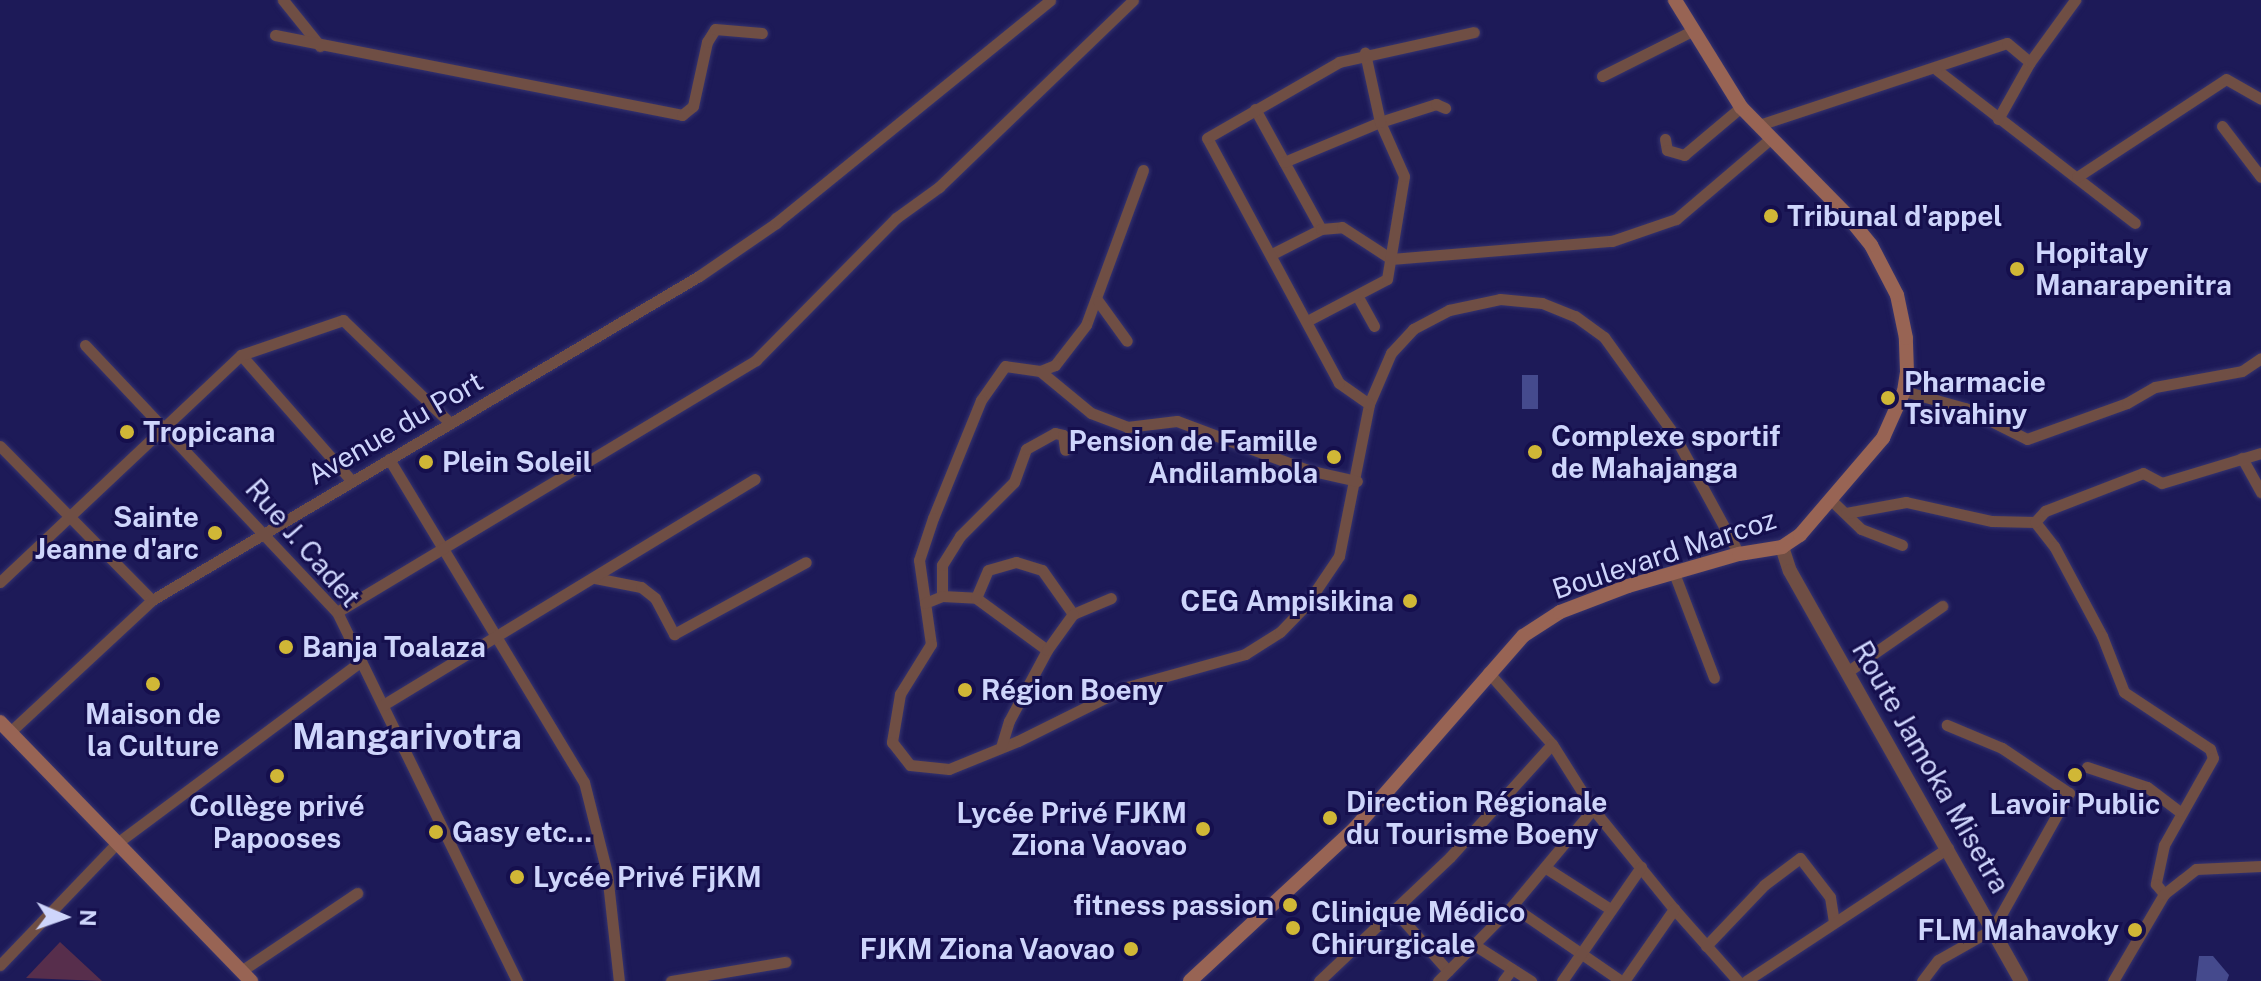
<!DOCTYPE html>
<html>
<head>
<meta charset="utf-8">
<style>
	body { margin:0 }
	#map { position:relative; width:2261px; height:981px; overflow:hidden; background:#1d1a58; font-family:"Public Sans",sans-serif }
	div>[style] { position:absolute }
	[style*='--x'] { left:calc(var(--x)*1px); top:calc(var(--y)*1px); width:calc(var(--w)*1px); rotate:calc(var(--a)*1deg) }
	.green>* { inset:0; background:#572e4c }
	.water>* { inset:0; background:#454a8d; transform-origin:0 0 }
	.roads { filter:drop-shadow(0 0 2px #36346f) drop-shadow(0 0 2px #36346f) }
	.minor>* { height:11px; margin:-5.5px; padding:0 5.5px; transform-origin:5.5px; border-radius:5.5px; background:#6f4e44 }
	.tertiary>* { height:14px; margin:-7px; padding:0 7px; transform-origin:7px; border-radius:7px; background:#6f4e44 }
	.secondary>* { height:14px; margin:-7px; padding:0 7px; transform-origin:7px; border-radius:7px; background:#986454 }
	.dots>* { width:22px; height:22px; translate:-50% -50%; box-sizing:border-box; border:4px solid #150f4d; border-radius:50% }
	span { translate:-50% -50%; white-space:nowrap; text-align:center; line-height:1.15; -webkit-text-stroke:6px #150f4d; paint-order:stroke }
	.poi-label { font-size:28px; color:#ced5fb; font-weight:700 }
	.left { translate:0 -50%; text-align:left }
	.right { translate:-100% -50%; text-align:right }
	.street-label { font-size:28px; color:#ced5fb }
	.district-label { font-size:36px; color:#ced5fb; font-weight:700 }
	.north { position:absolute; left:24px; top:877px; width:80px; height:80px; -webkit-text-stroke:6px #150f4d; paint-order:stroke; rotate:92deg; font-size:22px; font-weight:700; line-height:32px; text-align:center; color:#ced5fb }
	.north::after { content:''; display:block; margin:auto; width:28px; height:36px; background:#ced5fb; clip-path:polygon(50% 0,100% 100%,50% 72%,0 100%) }
</style>
</head>
<body>
<div id="map">
	<div class="green">
		<div style="clip-path:polygon(60px 942px,102px 981px,26px 978px)"></div>
	</div>
	<div class="water">
		<div style="left:1522px;top:375px;width:16px;height:34px"></div>
		<div style="clip-path:polygon(2199px 956px,2213px 956px,2229px 975px,2227px 981px,2196px 981px)"></div>
	</div>
	<div class="roads">
		<div class="minor">
			<div style="--x:283;--y:0;--w:59;--a:51.2"></div>
			<div style="--x:275;--y:35;--w:415;--a:11.1"></div>
			<div style="--x:682;--y:115;--w:14;--a:-39"></div>
			<div style="--x:693;--y:106;--w:66;--a:-77.7"></div>
			<div style="--x:707;--y:42;--w:15;--a:-58"></div>
			<div style="--x:715;--y:29;--w:47;--a:4.9"></div>
			<div style="--x:1937;--y:70;--w:250;--a:37.7"></div>
			<div style="--x:1602;--y:76;--w:98;--a:-26.6"></div>
			<div style="--x:1255;--y:109;--w:137;--a:61.2"></div>
			<div style="--x:1998;--y:119;--w:65;--a:-60.7"></div>
			<div style="--x:1759;--y:125;--w:261;--a:-18.3"></div>
			<div style="--x:2007;--y:43;--w:30;--a:40"></div>
			<div style="--x:2030;--y:62;--w:77;--a:-54"></div>
			<div style="--x:2222;--y:126;--w:64;--a:52.6"></div>
			<div style="--x:1665;--y:139;--w:11;--a:80"></div>
			<div style="--x:1667;--y:150;--w:18;--a:16"></div>
			<div style="--x:1684;--y:155;--w:75;--a:-40.1"></div>
			<div style="--x:1284;--y:162;--w:104;--a:-22.6"></div>
			<div style="--x:1380;--y:122;--w:59;--a:-17.8"></div>
			<div style="--x:1436;--y:104;--w:10;--a:24"></div>
			<div style="--x:1143;--y:170;--w:165;--a:110.2"></div>
			<div style="--x:1086;--y:325;--w:51;--a:127.8"></div>
			<div style="--x:1055;--y:365;--w:16;--a:158"></div>
			<div style="--x:1040;--y:371;--w:35;--a:-172"></div>
			<div style="--x:1005;--y:366;--w:42;--a:125.2"></div>
			<div style="--x:981;--y:400;--w:127;--a:112.1"></div>
			<div style="--x:933;--y:518;--w:44;--a:108.4"></div>
			<div style="--x:919;--y:560;--w:85;--a:81.9"></div>
			<div style="--x:931;--y:644;--w:59;--a:121.8"></div>
			<div style="--x:900;--y:694;--w:49;--a:99.5"></div>
			<div style="--x:892;--y:742;--w:29;--a:52"></div>
			<div style="--x:910;--y:765;--w:39;--a:6"></div>
			<div style="--x:949;--y:769;--w:74;--a:-22.1"></div>
			<div style="--x:1018;--y:741;--w:122;--a:-26.4"></div>
			<div style="--x:1127;--y:687;--w:123;--a:-15.6"></div>
			<div style="--x:1245;--y:654;--w:41;--a:-32.2"></div>
			<div style="--x:1280;--y:632;--w:37;--a:-46"></div>
			<div style="--x:1306;--y:605;--w:59;--a:-56"></div>
			<div style="--x:1339;--y:556;--w:155;--a:-78.8"></div>
			<div style="--x:1369;--y:404;--w:56;--a:-66.7"></div>
			<div style="--x:1391;--y:353;--w:33;--a:-47"></div>
			<div style="--x:1413;--y:329;--w:41;--a:-27.8"></div>
			<div style="--x:1449;--y:310;--w:52;--a:-12.2"></div>
			<div style="--x:1500;--y:299;--w:42;--a:5.4"></div>
			<div style="--x:1542;--y:303;--w:35;--a:22"></div>
			<div style="--x:1575;--y:316;--w:36;--a:36"></div>
			<div style="--x:1604;--y:337;--w:118;--a:54.3"></div>
			<div style="--x:1673;--y:433;--w:138;--a:61.4"></div>
			<div style="--x:2077;--y:177;--w:178;--a:-33.3"></div>
			<div style="--x:2226;--y:79;--w:40;--a:29.7"></div>
			<div style="--x:1272;--y:254;--w:55;--a:-27"></div>
			<div style="--x:1321;--y:229;--w:21;--a:-5"></div>
			<div style="--x:1342;--y:227;--w:59;--a:33.1"></div>
			<div style="--x:1391;--y:259;--w:222;--a:-4.7"></div>
			<div style="--x:1612;--y:241;--w:68;--a:-19"></div>
			<div style="--x:1676;--y:219;--w:123;--a:-40.4"></div>
			<div style="--x:1358;--y:297;--w:33;--a:61"></div>
			<div style="--x:1098;--y:301;--w:49;--a:54.1"></div>
			<div style="--x:1307;--y:321;--w:90;--a:-27.7"></div>
			<div style="--x:1387;--y:279;--w:104;--a:-80.6"></div>
			<div style="--x:1404;--y:176;--w:59;--a:-114"></div>
			<div style="--x:1380;--y:122;--w:71;--a:-102.3"></div>
			<div style="--x:85;--y:345;--w:367;--a:46.7"></div>
			<div style="--x:337;--y:612;--w:411;--a:64"></div>
			<div style="--x:241;--y:355;--w:167;--a:48.7"></div>
			<div style="--x:1040;--y:371;--w:66;--a:39.5"></div>
			<div style="--x:1091;--y:413;--w:39;--a:21"></div>
			<div style="--x:1127;--y:427;--w:50;--a:-6.8"></div>
			<div style="--x:1177;--y:421;--w:140;--a:20.5"></div>
			<div style="--x:1308;--y:470;--w:50;--a:12.7"></div>
			<div style="--x:1904;--y:391;--w:63;--a:15.6"></div>
			<div style="--x:1965;--y:408;--w:69;--a:26.6"></div>
			<div style="--x:2027;--y:439;--w:106;--a:-19.8"></div>
			<div style="--x:2127;--y:403;--w:32;--a:-30"></div>
			<div style="--x:2155;--y:387;--w:88;--a:-10.4"></div>
			<div style="--x:2242;--y:371;--w:23;--a:-34"></div>
			<div style="--x:1369;--y:404;--w:37;--a:-145"></div>
			<div style="--x:1339;--y:383;--w:278;--a:-118.3"></div>
			<div style="--x:1207;--y:138;--w:152;--a:-29.9"></div>
			<div style="--x:1339;--y:62;--w:138;--a:-12.5"></div>
			<div style="--x:0;--y:446;--w:216;--a:45.4"></div>
			<div style="--x:2242;--y:458;--w:39;--a:61"></div>
			<div style="--x:389;--y:459;--w:377;--a:58.9"></div>
			<div style="--x:584;--y:782;--w:94;--a:75.8"></div>
			<div style="--x:607;--y:873;--w:109;--a:83.7"></div>
			<div style="--x:1830;--y:499;--w:43;--a:44.1"></div>
			<div style="--x:1861;--y:529;--w:44;--a:21.3"></div>
			<div style="--x:1846;--y:513;--w:61;--a:-10.4"></div>
			<div style="--x:1906;--y:502;--w:88;--a:12.5"></div>
			<div style="--x:1992;--y:521;--w:43;--a:1.3"></div>
			<div style="--x:2035;--y:522;--w:31;--a:52"></div>
			<div style="--x:2054;--y:546;--w:102;--a:61.9"></div>
			<div style="--x:2102;--y:636;--w:60;--a:68.6"></div>
			<div style="--x:2124;--y:692;--w:103;--a:33.5"></div>
			<div style="--x:2210;--y:749;--w:9;--a:72"></div>
			<div style="--x:2213;--y:758;--w:100;--a:119.4"></div>
			<div style="--x:2164;--y:845;--w:40;--a:102"></div>
			<div style="--x:2156;--y:884;--w:13;--a:51"></div>
			<div style="--x:2035;--y:522;--w:15;--a:-48"></div>
			<div style="--x:2045;--y:511;--w:105;--a:-21.2"></div>
			<div style="--x:2143;--y:473;--w:21;--a:28"></div>
			<div style="--x:2162;--y:483;--w:103;--a:-16.9"></div>
			<div style="--x:1674;--y:573;--w:112;--a:69.1"></div>
			<div style="--x:595;--y:578;--w:47;--a:11.1"></div>
			<div style="--x:641;--y:587;--w:18;--a:38"></div>
			<div style="--x:655;--y:598;--w:41;--a:62.2"></div>
			<div style="--x:674;--y:634;--w:150;--a:-28.6"></div>
			<div style="--x:0;--y:582;--w:331;--a:-43.3"></div>
			<div style="--x:241;--y:355;--w:108;--a:-18.9"></div>
			<div style="--x:343;--y:320;--w:149;--a:43.9"></div>
			<div style="--x:942;--y:596;--w:31;--a:-90"></div>
			<div style="--x:942;--y:565;--w:34;--a:-58"></div>
			<div style="--x:960;--y:536;--w:76;--a:-45"></div>
			<div style="--x:1014;--y:482;--w:35;--a:-70"></div>
			<div style="--x:1026;--y:449;--w:33;--a:-29"></div>
			<div style="--x:1055;--y:433;--w:8;--a:14"></div>
			<div style="--x:1063;--y:435;--w:15;--a:82"></div>
			<div style="--x:976;--y:598;--w:88;--a:36.2"></div>
			<div style="--x:925;--y:603;--w:18;--a:-22"></div>
			<div style="--x:942;--y:596;--w:34;--a:3"></div>
			<div style="--x:976;--y:598;--w:30;--a:-67"></div>
			<div style="--x:988;--y:570;--w:29;--a:-16"></div>
			<div style="--x:1016;--y:562;--w:27;--a:17"></div>
			<div style="--x:1042;--y:570;--w:54;--a:54.8"></div>
			<div style="--x:1073;--y:614;--w:41;--a:-22.8"></div>
			<div style="--x:337;--y:612;--w:489;--a:-31"></div>
			<div style="--x:756;--y:360;--w:199;--a:-45.4"></div>
			<div style="--x:896;--y:218;--w:53;--a:-35.8"></div>
			<div style="--x:939;--y:187;--w:269;--a:-43.9"></div>
			<div style="--x:1488;--y:672;--w:96;--a:48.4"></div>
			<div style="--x:1552;--y:744;--w:77;--a:57.8"></div>
			<div style="--x:1593;--y:809;--w:129;--a:51"></div>
			<div style="--x:1674;--y:909;--w:96;--a:48.4"></div>
			<div style="--x:1847;--y:672;--w:116;--a:-34.8"></div>
			<div style="--x:383;--y:705;--w:435;--a:-31.3"></div>
			<div style="--x:10;--y:732;--w:194;--a:-42.9"></div>
			<div style="--x:152;--y:600;--w:636;--a:-30.64"></div>
			<div style="--x:699;--y:276;--w:93;--a:-34.5"></div>
			<div style="--x:776;--y:223;--w:353;--a:-39.1"></div>
			<div style="--x:1001;--y:747;--w:27;--a:-73"></div>
			<div style="--x:1009;--y:721;--w:81;--a:-61.8"></div>
			<div style="--x:1047;--y:650;--w:44;--a:-54.2"></div>
			<div style="--x:2087;--y:767;--w:63;--a:18.4"></div>
			<div style="--x:2147;--y:787;--w:40;--a:37"></div>
			<div style="--x:1546;--y:868;--w:76;--a:32.6"></div>
			<div style="--x:1512;--y:906;--w:132;--a:34.5"></div>
			<div style="--x:1395;--y:911;--w:80;--a:48.5"></div>
			<div style="--x:1473;--y:944;--w:69;--a:32.5"></div>
			<div style="--x:1706;--y:946;--w:84;--a:-46.4"></div>
			<div style="--x:1764;--y:885;--w:45;--a:-36.9"></div>
			<div style="--x:1800;--y:858;--w:49;--a:52.4"></div>
			<div style="--x:1830;--y:897;--w:25;--a:81"></div>
			<div style="--x:0;--y:965;--w:169;--a:-46.2"></div>
			<div style="--x:117;--y:843;--w:304;--a:-36.7"></div>
			<div style="--x:241;--y:971;--w:140;--a:-33.9"></div>
			<div style="--x:671;--y:981;--w:116;--a:-9.5"></div>
			<div style="--x:1319;--y:981;--w:180;--a:-43.4"></div>
			<div style="--x:1450;--y:857;--w:152;--a:-47.9"></div>
			<div style="--x:1438;--y:981;--w:105;--a:-45.4"></div>
			<div style="--x:1512;--y:906;--w:126;--a:-50.1"></div>
			<div style="--x:1503;--y:981;--w:15;--a:-53"></div>
			<div style="--x:1562;--y:981;--w:139;--a:-55.3"></div>
			<div style="--x:1624;--y:981;--w:88;--a:-55.2"></div>
			<div style="--x:1746;--y:981;--w:242;--a:-33.4"></div>
			<div style="--x:1922;--y:981;--w:26;--a:-53"></div>
			<div style="--x:1938;--y:960;--w:63;--a:-29.4"></div>
			<div style="--x:1993;--y:929;--w:156;--a:-60.8"></div>
			<div style="--x:2069;--y:793;--w:81;--a:-146.1"></div>
			<div style="--x:2002;--y:748;--w:60;--a:-157.3"></div>
			<div style="--x:2113;--y:981;--w:101;--a:-59.6"></div>
			<div style="--x:2164;--y:894;--w:23;--a:-38"></div>
			<div style="--x:2182;--y:880;--w:18;--a:-38"></div>
			<div style="--x:2196;--y:869;--w:65;--a:-2.6"></div>
		</div>
		<div class="tertiary">
			<div style="--x:1782;--y:547;--w:25;--a:72"></div>
			<div style="--x:1790;--y:571;--w:471;--a:60.6"></div>
		</div>
		<div class="secondary">
			<div style="--x:0;--y:722;--w:361;--a:45.9"></div>
			<div style="--x:1190;--y:981;--w:225;--a:-42.8"></div>
			<div style="--x:1355;--y:828;--w:255;--a:-48.8"></div>
			<div style="--x:1523;--y:636;--w:44;--a:-33"></div>
			<div style="--x:1560;--y:612;--w:73;--a:-20.9"></div>
			<div style="--x:1628;--y:586;--w:116;--a:-16.1"></div>
			<div style="--x:1739;--y:554;--w:44;--a:-9.2"></div>
			<div style="--x:1782;--y:547;--w:22;--a:-34"></div>
			<div style="--x:1800;--y:535;--w:128;--a:-49.4"></div>
			<div style="--x:1883;--y:438;--w:51;--a:-65.9"></div>
			<div style="--x:1904;--y:391;--w:19;--a:-81"></div>
			<div style="--x:1907;--y:372;--w:34;--a:-92"></div>
			<div style="--x:1906;--y:338;--w:44;--a:-101.8"></div>
			<div style="--x:1897;--y:295;--w:56;--a:-117.5"></div>
			<div style="--x:1871;--y:245;--w:41;--a:-129.1"></div>
			<div style="--x:1845;--y:213;--w:148;--a:-134.5"></div>
			<div style="--x:1741;--y:107;--w:126;--a:-121.7"></div>
		</div>
	</div>
	<div class="dots">
		<div style="left:1771px;top:216px;background:#d0b736"></div>
		<div style="left:2017px;top:269px;background:#d0b736"></div>
		<div style="left:1888px;top:398px;background:#d0b736"></div>
		<div style="left:127px;top:432px;background:#d0b736"></div>
		<div style="left:1535px;top:452px;background:#d0b736"></div>
		<div style="left:1334px;top:457px;background:#d0b736"></div>
		<div style="left:426px;top:462px;background:#d0b736"></div>
		<div style="left:215px;top:533px;background:#d0b736"></div>
		<div style="left:1410px;top:601px;background:#d0b736"></div>
		<div style="left:286px;top:647px;background:#d0b736"></div>
		<div style="left:153px;top:684px;background:#d0b736"></div>
		<div style="left:965px;top:690px;background:#d0b736"></div>
		<div style="left:2075px;top:775px;background:#d0b736"></div>
		<div style="left:277px;top:776px;background:#d0b736"></div>
		<div style="left:1330px;top:818px;background:#d0b736"></div>
		<div style="left:1203px;top:829px;background:#d0b736"></div>
		<div style="left:436px;top:832px;background:#d0b736"></div>
		<div style="left:517px;top:877px;background:#d0b736"></div>
		<div style="left:1290px;top:905px;background:#d0b736"></div>
		<div style="left:1293px;top:928px;background:#d0b736"></div>
		<div style="left:2135px;top:930px;background:#d0b736"></div>
		<div style="left:1131px;top:949px;background:#d0b736"></div>
	</div>
	<div class="poi-label">
		<span class="left" style="left:1787px;top:216px">Tribunal d'appel</span>
		<span class="left" style="left:2035px;top:269px">Hopitaly<br>Manarapenitra</span>
		<span class="left" style="left:1904px;top:398px">Pharmacie<br>Tsivahiny</span>
		<span class="left" style="left:143px;top:432px">Tropicana</span>
		<span class="left" style="left:1551px;top:452px">Complexe sportif<br>de Mahajanga</span>
		<span class="right" style="left:1318px;top:457px">Pension de Famille<br>Andilambola</span>
		<span class="left" style="left:442px;top:462px">Plein Soleil</span>
		<span class="right" style="left:199px;top:533px">Sainte<br>Jeanne d'arc</span>
		<span class="right" style="left:1394px;top:601px">CEG Ampisikina</span>
		<span class="left" style="left:302px;top:647px">Banja Toalaza</span>
		<span class="left" style="left:981px;top:690px">Région Boeny</span>
		<span style="left:153px;top:730px">Maison de<br>la Culture</span>
		<span class="left" style="left:1346px;top:818px">Direction Régionale<br>du Tourisme Boeny</span>
		<span style="left:2075px;top:804px">Lavoir Public</span>
		<span style="left:277px;top:822px">Collège privé<br>Papooses</span>
		<span class="right" style="left:1187px;top:829px">Lycée Privé FJKM<br>Ziona Vaovao</span>
		<span class="left" style="left:452px;top:832px">Gasy etc...</span>
		<span class="left" style="left:533px;top:877px">Lycée Privé FjKM</span>
		<span class="right" style="left:1274px;top:905px">fitness passion</span>
		<span class="left" style="left:1311px;top:928px">Clinique Médico<br>Chirurgicale</span>
		<span class="right" style="left:2119px;top:930px">FLM Mahavoky</span>
		<span class="right" style="left:1115px;top:949px">FJKM Ziona Vaovao</span>
	</div>
	<div class="street-label">
		<span style="left:395px;top:428px;rotate:-30deg">Avenue du Port</span>
		<span style="left:303px;top:543px;rotate:49deg">Rue J. Cadet</span>
		<span style="left:1664px;top:554px;rotate:-18deg">Boulevard Marcoz</span>
		<span style="left:1931px;top:767px;rotate:60deg">Route Jamoka Misetra</span>
	</div>
	<div class="district-label">
		<span style="left:407px;top:737px">Mangarivotra</span>
	</div>
	<div class="north">N</div>
</div>
</body>
</html>
